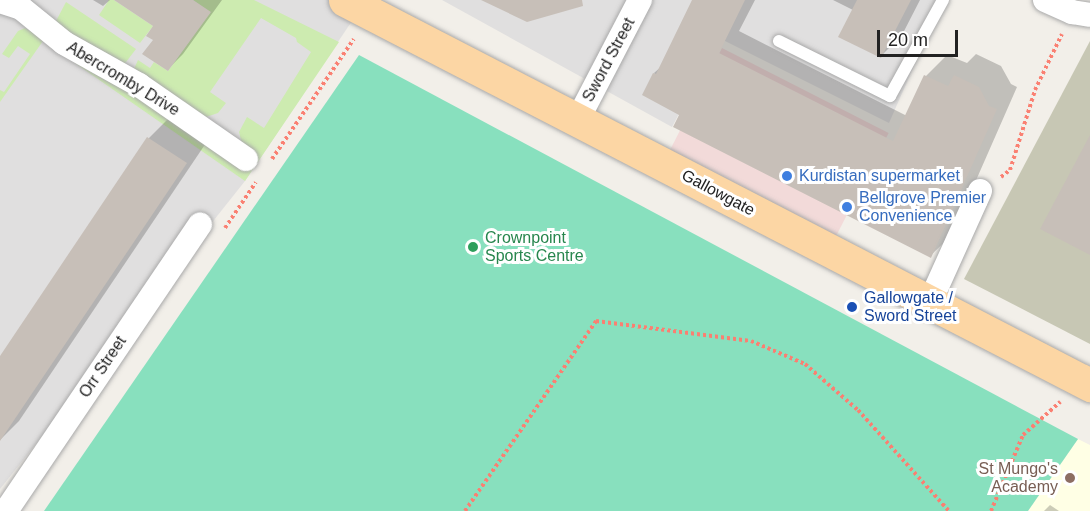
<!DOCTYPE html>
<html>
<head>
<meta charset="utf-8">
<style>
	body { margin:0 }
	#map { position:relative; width:1090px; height:511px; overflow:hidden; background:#f2efe9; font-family:Arial,sans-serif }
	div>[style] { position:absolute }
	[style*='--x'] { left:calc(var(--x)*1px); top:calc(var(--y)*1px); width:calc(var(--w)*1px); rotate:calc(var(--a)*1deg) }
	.residential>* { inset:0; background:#e0dfdf }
	.commercial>* { inset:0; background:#f2dad9; transform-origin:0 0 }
	.education>* { inset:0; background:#ffffe5 }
	.construction>* { inset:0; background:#c7c7b4 }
	.grass>* { inset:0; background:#cdebb0 }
	.pitch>* { inset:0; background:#88e0be }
	.shadow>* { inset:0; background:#0003 }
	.building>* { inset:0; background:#c7bfb8 }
	.path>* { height:4px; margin-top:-2px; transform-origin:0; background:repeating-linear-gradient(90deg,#fa8072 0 3px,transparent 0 6px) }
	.roads { filter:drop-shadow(0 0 2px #a9a9a9) drop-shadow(0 0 2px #a9a9a9) }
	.lane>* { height:12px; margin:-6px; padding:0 6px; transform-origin:6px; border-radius:6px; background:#fff }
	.street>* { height:24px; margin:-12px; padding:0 12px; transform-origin:12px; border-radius:12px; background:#fff }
	.primary>* { height:33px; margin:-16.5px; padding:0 16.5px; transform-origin:16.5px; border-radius:16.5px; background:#fcd6a4 }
	.dots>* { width:16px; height:16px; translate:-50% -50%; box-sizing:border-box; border:3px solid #fff; border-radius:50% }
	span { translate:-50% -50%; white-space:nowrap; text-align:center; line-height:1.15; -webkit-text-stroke:6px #fff; paint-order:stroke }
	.street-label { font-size:16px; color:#222 }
	.shop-label { font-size:16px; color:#366cbe }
	.left { translate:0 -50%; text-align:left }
	.leisure-label { font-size:16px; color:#27864d }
	.transit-label { font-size:16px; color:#164399 }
	.education-label { font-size:16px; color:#785e54 }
	.right { translate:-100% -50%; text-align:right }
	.scale { position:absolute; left:877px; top:30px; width:81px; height:27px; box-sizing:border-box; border:3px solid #222; border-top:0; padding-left:8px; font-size:18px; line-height:21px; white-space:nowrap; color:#222; -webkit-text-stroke:4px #fff; paint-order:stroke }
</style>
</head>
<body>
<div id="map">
	<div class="residential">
		<div style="clip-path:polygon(0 0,366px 0,245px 181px,0 489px)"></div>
		<div style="clip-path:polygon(442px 0,943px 0,889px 123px,719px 38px,672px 127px)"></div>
	</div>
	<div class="commercial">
		<div style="left:722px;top:48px;width:187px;height:126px;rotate:27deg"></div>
	</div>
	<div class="education">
		<div style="clip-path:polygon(1078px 439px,1090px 445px,1090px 511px,1028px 511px)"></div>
	</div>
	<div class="construction">
		<div style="clip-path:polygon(1090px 41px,1090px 344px,964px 279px)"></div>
	</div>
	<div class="grass">
		<div style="clip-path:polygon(109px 0,114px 0,153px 26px,140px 43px,99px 15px)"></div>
		<div style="clip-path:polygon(193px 0,254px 0,339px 42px,245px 181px,43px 41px,0 102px,0 90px,4px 92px,30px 54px,18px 46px,9px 58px,2px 54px,18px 31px,25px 28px,242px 144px,239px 132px,247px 117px,264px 128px,311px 52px,297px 42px,296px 38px,261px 18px,210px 92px,226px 103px,218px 113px,206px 117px,133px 71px,138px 60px,150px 68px,154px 62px,168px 71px,210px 12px)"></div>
		<div style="clip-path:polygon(66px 2px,136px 49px,123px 66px,86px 47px,56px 21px)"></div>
	</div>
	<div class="pitch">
		<div style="clip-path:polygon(359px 55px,1078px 439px,1028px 511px,44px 511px)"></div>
	</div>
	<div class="shadow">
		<div style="clip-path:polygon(93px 0,110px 0,103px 6px)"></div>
		<div style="clip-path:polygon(117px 0,222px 0,183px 54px,168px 69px,155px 40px,155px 26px)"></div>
		<div style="clip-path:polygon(695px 0,755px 0,739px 31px,907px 116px,926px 76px,947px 55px,967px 63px,976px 54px,1001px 66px,1011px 84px,1017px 87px,952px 235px,930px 256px,682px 114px,654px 73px,662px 66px)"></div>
		<div style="clip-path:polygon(833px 0,920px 0,902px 35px,881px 56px,853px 10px)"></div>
		<div style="clip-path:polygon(169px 118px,206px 143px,19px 421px,0 440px,0 359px,149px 138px)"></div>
		<div style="clip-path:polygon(1050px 505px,1059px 511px,1044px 511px)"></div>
	</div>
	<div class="building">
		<div style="clip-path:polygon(114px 0,193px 0,211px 12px,168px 71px,142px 54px,153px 40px,146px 36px,153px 26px)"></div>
		<div style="clip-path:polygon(481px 0,582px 0,583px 6px,527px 22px)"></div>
		<div style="clip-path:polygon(692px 0,745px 0,719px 53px,893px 141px,924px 75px,948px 86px,954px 75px,979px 87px,989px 106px,997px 109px,931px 258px,673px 127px,679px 115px,642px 95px,653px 73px,656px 74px)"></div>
		<div style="clip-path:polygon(857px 0,911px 0,881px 58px,838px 37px)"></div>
		<div style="clip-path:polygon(1090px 135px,1090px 255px,1040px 229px)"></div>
		<div style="clip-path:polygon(147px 137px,187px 163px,0 441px,0 356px)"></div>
	</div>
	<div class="path">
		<div style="--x:272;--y:159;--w:145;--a:-55.7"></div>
		<div style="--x:1001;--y:177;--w:11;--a:-38"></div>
		<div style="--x:1010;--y:170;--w:84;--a:-72.6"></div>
		<div style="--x:1035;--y:90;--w:62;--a:-64.3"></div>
		<div style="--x:225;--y:228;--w:55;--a:-56"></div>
		<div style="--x:465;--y:511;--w:231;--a:-55.4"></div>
		<div style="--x:596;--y:321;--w:156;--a:7.4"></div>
		<div style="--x:751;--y:341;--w:59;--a:23.1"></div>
		<div style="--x:805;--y:364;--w:70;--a:41"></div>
		<div style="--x:858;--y:410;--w:136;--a:48"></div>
		<div style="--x:991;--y:511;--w:82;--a:-67.2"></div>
		<div style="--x:1023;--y:435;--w:50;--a:-41.7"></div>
	</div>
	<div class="roads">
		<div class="lane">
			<div style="--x:779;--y:41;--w:124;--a:26.4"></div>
			<div style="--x:890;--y:96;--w:110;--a:-61.1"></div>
		</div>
		<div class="street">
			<div style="--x:1045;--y:0;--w:30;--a:24"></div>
			<div style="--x:1072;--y:12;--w:18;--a:9"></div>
			<div style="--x:0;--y:1;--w:22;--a:18"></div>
			<div style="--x:21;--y:8;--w:55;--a:39.1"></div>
			<div style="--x:64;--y:43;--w:86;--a:29.2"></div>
			<div style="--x:139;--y:85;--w:130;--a:34.7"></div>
			<div style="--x:578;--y:119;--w:134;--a:-62.5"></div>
			<div style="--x:929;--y:304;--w:124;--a:-65.7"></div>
			<div style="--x:6;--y:511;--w:346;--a:-55.9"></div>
		</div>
		<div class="primary">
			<div style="--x:345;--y:0;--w:839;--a:27.33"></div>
		</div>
	</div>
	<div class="dots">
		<div style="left:787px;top:176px;background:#3f7fe0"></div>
		<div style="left:847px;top:207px;background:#3f7fe0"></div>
		<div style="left:473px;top:247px;background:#2e9e5b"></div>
		<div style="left:852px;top:307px;background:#1a4fb4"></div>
		<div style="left:1070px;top:478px;background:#8d6e63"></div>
	</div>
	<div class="street-label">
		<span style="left:609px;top:60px;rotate:-62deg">Sword Street</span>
		<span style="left:123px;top:79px;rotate:31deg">Abercromby Drive</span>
		<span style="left:718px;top:193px;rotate:28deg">Gallowgate</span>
		<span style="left:103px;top:367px;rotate:-56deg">Orr Street</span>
	</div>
	<div class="shop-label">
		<span class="left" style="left:799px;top:176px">Kurdistan supermarket</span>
		<span class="left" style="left:859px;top:207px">Bellgrove Premier<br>Convenience</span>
	</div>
	<div class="leisure-label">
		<span class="left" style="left:485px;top:247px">Crownpoint<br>Sports Centre</span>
	</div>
	<div class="transit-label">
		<span class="left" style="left:864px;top:307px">Gallowgate /<br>Sword Street</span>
	</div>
	<div class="education-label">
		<span class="right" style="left:1058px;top:478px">St Mungo's<br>Academy</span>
	</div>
	<div class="scale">20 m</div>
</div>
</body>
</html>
